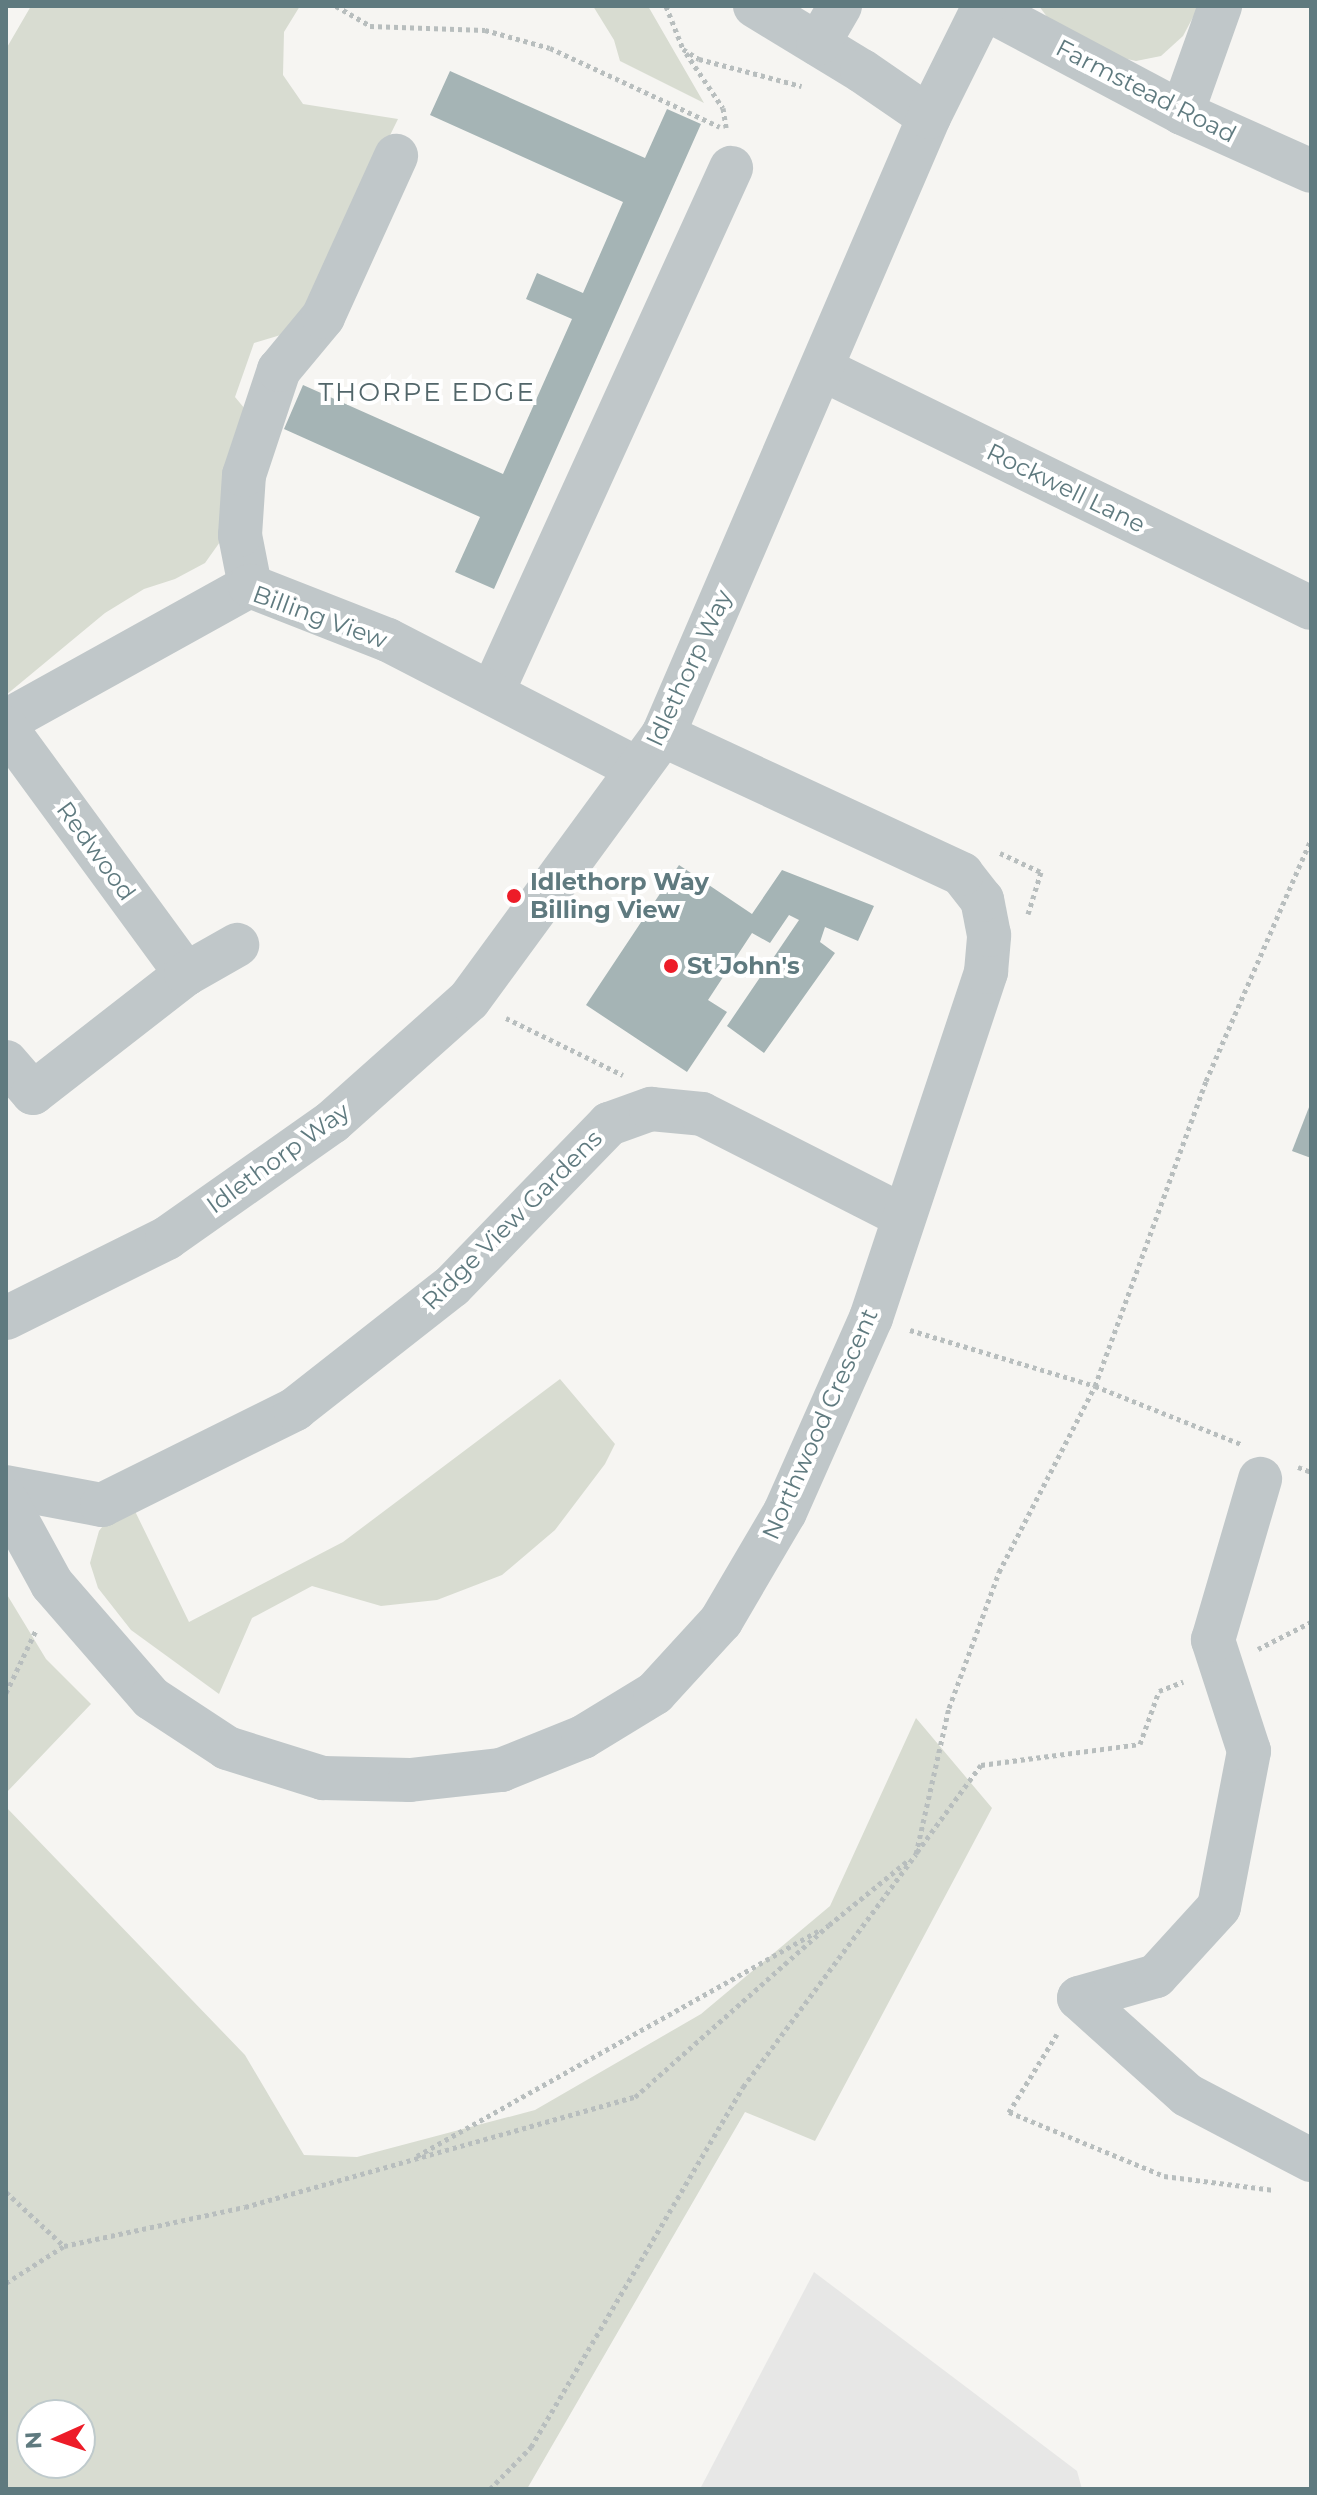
<!DOCTYPE html>
<html>
<head>
<meta charset="utf-8">
<style>
	body { margin:0 }
	#map { position:relative; width:1317px; height:2495px; overflow:hidden; background:#f6f5f2; font-family:Montserrat,sans-serif }
	div>[style] { position:absolute }
	[style*='--x'] { left:calc(var(--x)*1px); top:calc(var(--y)*1px); width:calc(var(--w)*1px); rotate:calc(var(--a)*1deg) }
	.built>* { inset:0; background:#e7e7e6 }
	.green>* { inset:0; background:#d8dcd1 }
	.building>* { inset:0; background:#a5b4b5 }
	.path>* { height:5px; margin-top:-2.5px; transform-origin:0; background:repeating-linear-gradient(90deg,#b8bebe 0 4px,transparent 0 8px) }
	.minor>* { height:44px; margin:-22px; padding:0 22px; transform-origin:22px; border-radius:22px; background:#c0c7c9 }
	.dots>* { width:22px; height:22px; translate:-50% -50%; box-sizing:border-box; border:4px solid #fff; border-radius:50% }
	span { translate:-50% -50%; white-space:nowrap; text-align:center; line-height:1.15; -webkit-text-stroke:8px #fff; paint-order:stroke }
	.street-label { font-size:24px; color:#5f7a7f }
	.poi-label { font-size:24px; color:#5f7a7f; font-weight:700 }
	.left { translate:0 -50%; text-align:left }
	.neighbourhood-label { font-size:26px; color:#52666a; letter-spacing:2px }
	.frame { position:absolute; inset:0; border:8px solid #5f7a7f; pointer-events:none }
	.north { position:absolute; left:16px; top:2399px; width:80px; height:80px; box-sizing:border-box; background:#fff; border:2px solid #bfcacc; border-radius:50%; rotate:267deg; font-size:22px; font-weight:700; line-height:32px; text-align:center; color:#5f7a7f }
	.north::after { content:''; display:block; margin:auto; width:28px; height:36px; background:#ed1c28; clip-path:polygon(50% 0,100% 100%,50% 72%,0 100%) }
</style>
</head>
<body>
<div id="map">
	<div class="built">
		<div style="clip-path:polygon(814px 2272px,1077px 2471px,1082px 2489px,700px 2489px)"></div>
	</div>
	<div class="green">
		<div style="clip-path:polygon(31px 6px,300px 6px,284px 32px,283px 75px,303px 104px,398px 119px,294px 331px,254px 343px,235px 397px,250px 415px,227px 532px,205px 563px,175px 579px,144px 589px,105px 613px,6px 695px,6px 49px)"></div>
		<div style="clip-path:polygon(593px 6px,648px 6px,704px 103px,620px 61px,614px 40px)"></div>
		<div style="clip-path:polygon(1039px 6px,1199px 6px,1183px 36px,1161px 56px,1136px 61px,1109px 55px,1056px 29px)"></div>
		<div style="clip-path:polygon(560px 1379px,615px 1444px,605px 1464px,555px 1530px,502px 1575px,437px 1600px,381px 1606px,312px 1586px,252px 1618px,219px 1694px,131px 1630px,98px 1588px,90px 1563px,99px 1531px,112px 1514px,132px 1505px,189px 1622px,343px 1542px)"></div>
		<div style="clip-path:polygon(6px 1593px,46px 1659px,91px 1704px,6px 1793px)"></div>
		<div style="clip-path:polygon(evenodd,916px 1718px,992px 1808px,815px 2141px,745px 2112px,527px 2489px,6px 2489px,6px 1807px,245px 2055px,304px 2155px,357px 2157px,535px 2110px,701px 2014px,830px 1906px,916px 1718px,80px 2415px,80px 2463px,32px 2463px,32px 2415px,80px 2415px)"></div>
	</div>
	<div class="building">
		<div style="clip-path:polygon(450px 71px,645px 158px,667px 109px,701px 124px,494px 589px,455px 572px,480px 517px,284px 429px,303px 385px,503px 474px,572px 319px,526px 299px,537px 273px,583px 293px,623px 202px,430px 115px)"></div>
		<div style="clip-path:polygon(679px 865px,752px 914px,782px 870px,874px 906px,858px 941px,825px 927px,820px 942px,835px 953px,764px 1053px,727px 1026px,799px 920px,789px 915px,770px 943px,752px 933px,708px 1000px,727px 1012px,687px 1072px,586px 1005px)"></div>
		<div style="clip-path:polygon(1311px 1102px,1311px 1158px,1292px 1151px)"></div>
	</div>
	<div class="path">
		<div style="--x:336;--y:6;--w:39;--a:30"></div>
		<div style="--x:370;--y:26;--w:115;--a:2"></div>
		<div style="--x:485;--y:30;--w:67;--a:15.5"></div>
		<div style="--x:550;--y:48;--w:187;--a:24.9"></div>
		<div style="--x:666;--y:6;--w:46;--a:68.4"></div>
		<div style="--x:683;--y:49;--w:19;--a:32"></div>
		<div style="--x:699;--y:59;--w:106;--a:14.8"></div>
		<div style="--x:686;--y:53;--w:66;--a:56.1"></div>
		<div style="--x:723;--y:108;--w:20;--a:81"></div>
		<div style="--x:1000;--y:853;--w:45;--a:24.9"></div>
		<div style="--x:1041;--y:872;--w:44;--a:107.2"></div>
		<div style="--x:506;--y:1018;--w:130;--a:26"></div>
		<div style="--x:910;--y:1330;--w:193;--a:16.8"></div>
		<div style="--x:1095;--y:1386;--w:157;--a:21.7"></div>
		<div style="--x:1298;--y:1467;--w:14;--a:21"></div>
		<div style="--x:1258;--y:1649;--w:59;--a:-27"></div>
		<div style="--x:6;--y:1693;--w:70;--a:-64.5"></div>
		<div style="--x:917;--y:1852;--w:108;--a:-53.7"></div>
		<div style="--x:981;--y:1765;--w:160;--a:-7.5"></div>
		<div style="--x:1140;--y:1744;--w:56;--a:-70.3"></div>
		<div style="--x:1159;--y:1691;--w:26;--a:-21"></div>
		<div style="--x:1057;--y:2034;--w:92;--a:121.6"></div>
		<div style="--x:1009;--y:2112;--w:168;--a:22.4"></div>
		<div style="--x:1164;--y:2176;--w:111;--a:7.3"></div>
		<div style="--x:417;--y:2156;--w:462;--a:-29.3"></div>
		<div style="--x:6;--y:2192;--w:79;--a:43"></div>
		<div style="--x:6;--y:2283;--w:69;--a:-32.5"></div>
		<div style="--x:64;--y:2246;--w:185;--a:-12.2"></div>
		<div style="--x:245;--y:2207;--w:405;--a:-15.8"></div>
		<div style="--x:635;--y:2097;--w:259;--a:-41.6"></div>
		<div style="--x:829;--y:1925;--w:104;--a:-39.2"></div>
		<div style="--x:490;--y:2489;--w:59;--a:-45.7"></div>
		<div style="--x:531;--y:2447;--w:418;--a:-59.5"></div>
		<div style="--x:743;--y:2087;--w:290;--a:-53.4"></div>
		<div style="--x:916;--y:1854;--w:150;--a:-77.3"></div>
		<div style="--x:949;--y:1708;--w:145;--a:-69.8"></div>
		<div style="--x:999;--y:1572;--w:209;--a:-62.7"></div>
		<div style="--x:1095;--y:1386;--w:325;--a:-70"></div>
		<div style="--x:1206;--y:1081;--w:263;--a:-66.5"></div>
	</div>
	<div class="minor">
		<div style="--x:755;--y:6;--w:125;--a:31.3"></div>
		<div style="--x:862;--y:71;--w:81;--a:34.5"></div>
		<div style="--x:983;--y:7;--w:225;--a:28"></div>
		<div style="--x:1182;--y:113;--w:141;--a:24.2"></div>
		<div style="--x:818;--y:44;--w:44;--a:-59.9"></div>
		<div style="--x:1182;--y:113;--w:114;--a:-70.4"></div>
		<div style="--x:822;--y:369;--w:544;--a:26.05"></div>
		<div style="--x:250;--y:586;--w:52;--a:-101.1"></div>
		<div style="--x:240;--y:535;--w:60;--a:-86.2"></div>
		<div style="--x:244;--y:475;--w:111;--a:-71.6"></div>
		<div style="--x:279;--y:370;--w:69;--a:-50.3"></div>
		<div style="--x:323;--y:317;--w:177;--a:-65.6"></div>
		<div style="--x:492;--y:693;--w:577;--a:-65.52"></div>
		<div style="--x:6;--y:721;--w:279;--a:-29"></div>
		<div style="--x:250;--y:586;--w:148;--a:21.4"></div>
		<div style="--x:388;--y:640;--w:281;--a:27.3"></div>
		<div style="--x:6;--y:728;--w:305;--a:53.8"></div>
		<div style="--x:6;--y:1062;--w:41;--a:48.9"></div>
		<div style="--x:33;--y:1093;--w:194;--a:-37.9"></div>
		<div style="--x:186;--y:974;--w:59;--a:-29.6"></div>
		<div style="--x:6;--y:1318;--w:180;--a:-26.4"></div>
		<div style="--x:167;--y:1238;--w:202;--a:-35.1"></div>
		<div style="--x:332;--y:1122;--w:183;--a:-41.7"></div>
		<div style="--x:469;--y:1000;--w:328;--a:-53.8"></div>
		<div style="--x:663;--y:735;--w:673;--a:-66.71"></div>
		<div style="--x:929;--y:117;--w:124;--a:-63.6"></div>
		<div style="--x:6;--y:1487;--w:98;--a:10.6"></div>
		<div style="--x:102;--y:1505;--w:216;--a:-26.4"></div>
		<div style="--x:295;--y:1409;--w:199;--a:-38.1"></div>
		<div style="--x:452;--y:1286;--w:226;--a:-45.9"></div>
		<div style="--x:609;--y:1124;--w:45;--a:-19.7"></div>
		<div style="--x:651;--y:1109;--w:51;--a:5.6"></div>
		<div style="--x:702;--y:1114;--w:225;--a:26.9"></div>
		<div style="--x:6;--y:1500;--w:96;--a:61.3"></div>
		<div style="--x:52;--y:1584;--w:151;--a:49"></div>
		<div style="--x:151;--y:1698;--w:91;--a:33.3"></div>
		<div style="--x:227;--y:1748;--w:101;--a:17.4"></div>
		<div style="--x:323;--y:1778;--w:87;--a:1.3"></div>
		<div style="--x:410;--y:1780;--w:92;--a:-6.3"></div>
		<div style="--x:501;--y:1770;--w:88;--a:-21.9"></div>
		<div style="--x:583;--y:1737;--w:84;--a:-31.4"></div>
		<div style="--x:655;--y:1693;--w:98;--a:-47.5"></div>
		<div style="--x:721;--y:1621;--w:126;--a:-59.6"></div>
		<div style="--x:785;--y:1512;--w:212;--a:-66.1"></div>
		<div style="--x:871;--y:1318;--w:365;--a:-71.6"></div>
		<div style="--x:986;--y:972;--w:37;--a:-85"></div>
		<div style="--x:989;--y:935;--w:36;--a:-101"></div>
		<div style="--x:982;--y:900;--w:33;--a:-128"></div>
		<div style="--x:962;--y:874;--w:330;--a:-155.1"></div>
		<div style="--x:1079;--y:1998;--w:80;--a:-15.9"></div>
		<div style="--x:1156;--y:1976;--w:93;--a:-47.6"></div>
		<div style="--x:1219;--y:1907;--w:159;--a:-79.1"></div>
		<div style="--x:1249;--y:1751;--w:117;--a:-108"></div>
		<div style="--x:1213;--y:1640;--w:168;--a:-73.7"></div>
		<div style="--x:1079;--y:1998;--w:145;--a:41.9"></div>
		<div style="--x:1187;--y:2095;--w:140;--a:27.7"></div>
	</div>
	<div class="dots">
		<div style="left:514px;top:896px;background:#ed1c28"></div>
		<div style="left:671px;top:966px;background:#ed1c28"></div>
	</div>
	<div class="street-label">
		<span style="left:1146px;top:91px;rotate:27deg">Farmstead Road</span>
		<span style="left:1066px;top:488px;rotate:26deg">Rockwell Lane</span>
		<span style="left:320px;top:617px;rotate:20deg">Billing View</span>
		<span style="left:689px;top:668px;rotate:-65deg">Idlethorp Way</span>
		<span style="left:96px;top:851px;rotate:54deg">Redwood</span>
		<span style="left:278px;top:1158px;rotate:-36deg">Idlethorp Way</span>
		<span style="left:512px;top:1220px;rotate:-45deg">Ridge View Gardens</span>
		<span style="left:820px;top:1424px;rotate:-66deg">Northwood Crescent</span>
	</div>
	<div class="poi-label">
		<span class="left" style="left:530px;top:896px">Idlethorp Way<br>Billing View</span>
		<span class="left" style="left:687px;top:966px">St John's</span>
	</div>
	<div class="neighbourhood-label">
		<span style="left:427px;top:393px">THORPE EDGE</span>
	</div>
	<div class="frame"></div>
	<div class="north">N</div>
</div>
</body>
</html>
